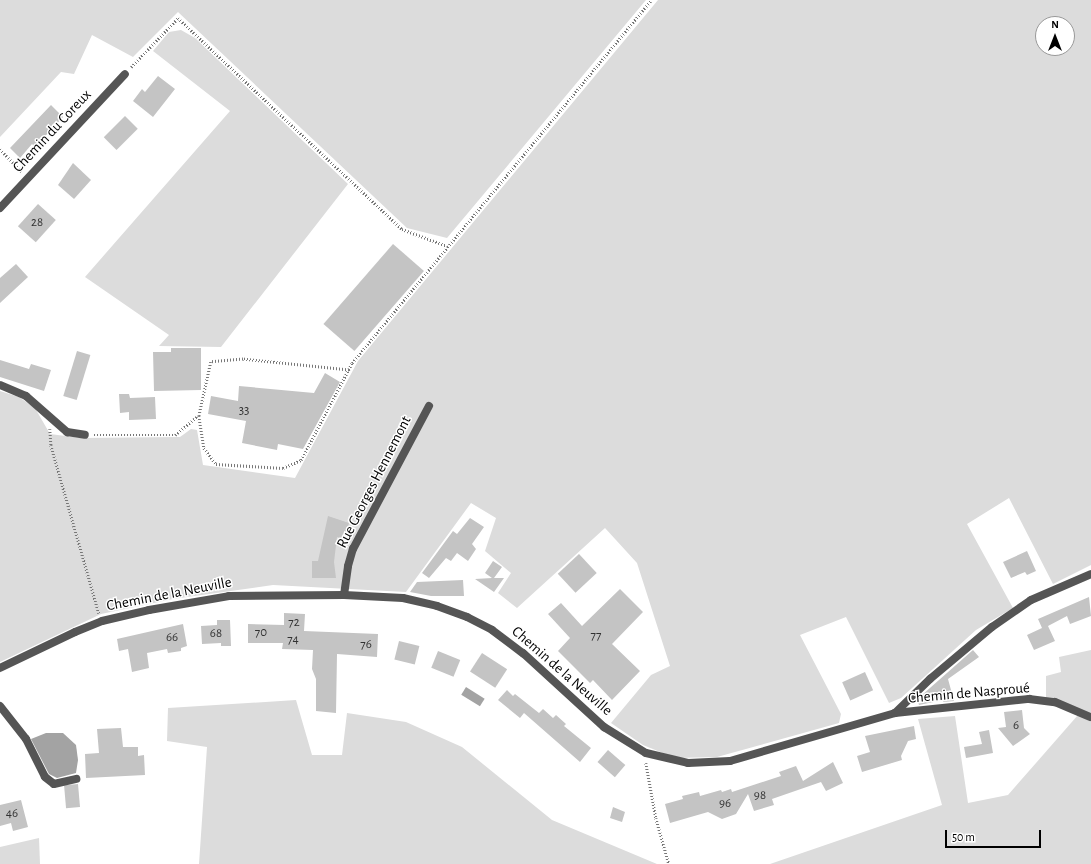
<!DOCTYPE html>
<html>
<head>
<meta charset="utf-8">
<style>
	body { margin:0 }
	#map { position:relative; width:1091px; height:864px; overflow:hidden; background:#fff; font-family:"Alegreya Sans",sans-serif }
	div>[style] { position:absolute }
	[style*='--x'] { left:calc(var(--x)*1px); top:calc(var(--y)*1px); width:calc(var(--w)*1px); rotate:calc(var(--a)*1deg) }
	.green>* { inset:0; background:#dcdcdc }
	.water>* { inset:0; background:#a3a3a3; transform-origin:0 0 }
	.building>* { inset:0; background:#c4c4c4; transform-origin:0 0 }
	.path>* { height:2.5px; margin-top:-1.25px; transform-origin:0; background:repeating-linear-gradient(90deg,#777 0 1px,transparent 0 3px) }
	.minor>* { height:8px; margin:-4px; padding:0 4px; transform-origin:4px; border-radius:4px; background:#555 }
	span { translate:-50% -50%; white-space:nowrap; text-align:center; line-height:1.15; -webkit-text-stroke:3px #fff; paint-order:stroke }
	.number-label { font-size:13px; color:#313131 }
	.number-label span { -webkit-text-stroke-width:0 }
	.street-label { font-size:15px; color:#000 }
	.north { position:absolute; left:1035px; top:16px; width:40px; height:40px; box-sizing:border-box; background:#fff; border:1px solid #999; border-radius:50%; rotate:0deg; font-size:11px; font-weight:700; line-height:16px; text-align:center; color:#000 }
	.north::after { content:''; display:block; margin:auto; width:14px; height:18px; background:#000; clip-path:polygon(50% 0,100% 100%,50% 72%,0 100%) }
	.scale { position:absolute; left:945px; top:830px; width:96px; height:18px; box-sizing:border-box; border:2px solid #000; border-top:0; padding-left:5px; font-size:12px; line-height:14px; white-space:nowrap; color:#000; -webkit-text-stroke:3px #fff; paint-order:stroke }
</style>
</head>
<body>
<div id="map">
	<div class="green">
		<div style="clip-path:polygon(0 0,646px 0,447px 238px,407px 228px,178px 12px,133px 57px,92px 35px,74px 74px,61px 72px,0 137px)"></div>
		<div style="clip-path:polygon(evenodd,658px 0,1091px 0,1091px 565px,1053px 584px,1009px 498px,967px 524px,1013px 608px,976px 630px,901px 698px,889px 703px,846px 617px,800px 635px,841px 714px,839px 723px,717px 757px,675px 758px,643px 745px,611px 723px,651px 675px,670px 666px,637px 563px,605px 528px,517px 608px,498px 593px,511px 573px,485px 551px,496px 518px,471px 503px,406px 592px,273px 585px,173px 599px,101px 614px,0 662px,0 391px,19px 397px,35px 408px,50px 434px,81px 438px,180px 437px,191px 429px,197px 430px,203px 465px,295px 478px,358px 361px,658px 0,1043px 24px,1067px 24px,1067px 48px,1043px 48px,1043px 24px)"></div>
		<div style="clip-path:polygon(181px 30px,195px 38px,348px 184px,221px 347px,159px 346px,169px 335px,85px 277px,230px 111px,153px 51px,169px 32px)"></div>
		<div style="clip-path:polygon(1091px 650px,1091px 714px,1046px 698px,1046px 676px,1061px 672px,1059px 657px)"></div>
		<div style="clip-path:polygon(296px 700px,312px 755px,342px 755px,347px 713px,406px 722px,462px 747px,552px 820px,657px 864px,199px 864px,207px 747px,167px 741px,168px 708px)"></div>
		<div style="clip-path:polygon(1078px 715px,1091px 722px,1091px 864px,770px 864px,942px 805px,918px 719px,955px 716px,968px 803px,1008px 795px)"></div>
		<div style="clip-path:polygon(39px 838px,40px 864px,0 864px,0 847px)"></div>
	</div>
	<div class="water">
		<div style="left:466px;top:687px;width:22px;height:9px;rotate:32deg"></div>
		<div style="clip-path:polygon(46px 733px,63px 733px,76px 745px,78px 760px,76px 773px,57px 778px,49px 774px,31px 739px)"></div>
	</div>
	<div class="building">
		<div style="clip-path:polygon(158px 76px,175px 89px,153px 117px,133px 101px,142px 89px,145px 92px)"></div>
		<div style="clip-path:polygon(51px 105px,63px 117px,35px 147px,32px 144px,20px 158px,10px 148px)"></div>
		<div style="left:125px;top:116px;width:18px;height:30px;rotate:45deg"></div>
		<div style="clip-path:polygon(73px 163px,91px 180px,74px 199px,58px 185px)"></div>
		<div style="left:38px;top:204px;width:24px;height:30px;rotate:42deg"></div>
		<div style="left:393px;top:244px;width:41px;height:106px;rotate:41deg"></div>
		<div style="clip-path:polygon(16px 264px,28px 277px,0 303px,0 278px)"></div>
		<div style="clip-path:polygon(171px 348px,201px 348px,201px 390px,154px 391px,153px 352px,171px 352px)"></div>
		<div style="left:77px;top:351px;width:14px;height:47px;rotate:17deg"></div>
		<div style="clip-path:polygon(0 360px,29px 369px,31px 364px,51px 370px,44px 391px,0 377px)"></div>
		<div style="clip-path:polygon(325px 373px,340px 382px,303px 449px,278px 444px,277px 450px,242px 443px,246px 421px,208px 414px,211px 396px,238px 401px,239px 386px,314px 393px)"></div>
		<div style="clip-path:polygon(119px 394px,129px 394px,130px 398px,155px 397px,156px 419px,129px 420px,129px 412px,120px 413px)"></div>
		<div style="clip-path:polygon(328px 516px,349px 523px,344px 539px,337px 537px,334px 562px,336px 578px,312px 578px,312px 561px,318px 561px)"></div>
		<div style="clip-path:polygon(470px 518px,484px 527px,472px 544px,476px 549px,468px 561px,457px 553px,451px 561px,446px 558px,429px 578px,422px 573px,453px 531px,457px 534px)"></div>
		<div style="clip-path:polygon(1027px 551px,1036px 571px,1027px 575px,1025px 572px,1011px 578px,1003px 562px)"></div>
		<div style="left:579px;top:554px;width:26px;height:29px;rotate:47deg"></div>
		<div style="clip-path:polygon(493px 561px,502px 567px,494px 578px,504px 578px,494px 592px,475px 579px,492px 578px,485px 573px)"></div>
		<div style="clip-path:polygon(463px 580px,464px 596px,431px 596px,410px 592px,417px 582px)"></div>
		<div style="clip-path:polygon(620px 589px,643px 612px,612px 644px,640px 671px,612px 700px,593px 680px,590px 683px,558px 651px,570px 638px,548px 614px,561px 603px,582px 626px)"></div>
		<div style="clip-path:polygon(1089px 597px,1091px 616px,1070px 624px,1067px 616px,1048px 626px,1055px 641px,1034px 650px,1027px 635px,1042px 628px,1038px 619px)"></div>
		<div style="clip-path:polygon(284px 613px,305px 614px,304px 631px,378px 634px,377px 657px,337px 654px,336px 713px,316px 711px,316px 679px,312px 669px,313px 650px,282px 649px,283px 643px,248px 643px,248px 624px,284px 625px)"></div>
		<div style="clip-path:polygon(217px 620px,230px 620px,231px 646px,221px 646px,221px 643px,202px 644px,201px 626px,217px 625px)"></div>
		<div style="clip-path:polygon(183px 624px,187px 646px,181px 648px,181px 651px,168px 653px,167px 649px,147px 653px,149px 668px,132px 672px,128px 649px,119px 651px,117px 639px)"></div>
		<div style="left:399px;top:641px;width:21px;height:19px;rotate:14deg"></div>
		<div style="clip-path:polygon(973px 650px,979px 657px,948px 679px,954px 701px,943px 702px,943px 700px,919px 705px,917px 699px,922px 695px)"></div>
		<div style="left:438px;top:651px;width:24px;height:18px;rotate:22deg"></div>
		<div style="left:482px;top:653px;width:30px;height:22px;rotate:33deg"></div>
		<div style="left:865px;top:672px;width:20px;height:25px;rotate:66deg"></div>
		<div style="clip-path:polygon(507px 690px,513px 696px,515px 694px,539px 713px,543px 709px,553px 718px,556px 715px,566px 724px,564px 726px,591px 748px,580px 762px,524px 713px,520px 718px,498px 700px)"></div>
		<div style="clip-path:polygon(1022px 710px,1024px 728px,1030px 734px,1013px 746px,998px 728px,1006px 727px,1004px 712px)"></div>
		<div style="clip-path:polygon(914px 726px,916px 739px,908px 741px,901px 756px,902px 760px,862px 772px,857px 756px,870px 752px,865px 736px)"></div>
		<div style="clip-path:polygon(121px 728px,123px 747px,138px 747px,138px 756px,144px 755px,145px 775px,86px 778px,85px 754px,99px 753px,97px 729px)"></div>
		<div style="clip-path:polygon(989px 730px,993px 753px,966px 758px,964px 747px,982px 744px,979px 732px)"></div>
		<div style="left:608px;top:750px;width:23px;height:16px;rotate:41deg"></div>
		<div style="clip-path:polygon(833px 762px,843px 783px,826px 791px,821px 782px,772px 799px,774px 805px,754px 811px,748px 794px,736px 814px,722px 819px,708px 812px,670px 823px,665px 804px,683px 799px,682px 796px,699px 792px,700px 796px,721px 790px,722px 792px,731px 789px,732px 792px,781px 776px,779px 772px,796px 766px,803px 781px)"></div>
		<div style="left:78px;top:784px;width:23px;height:14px;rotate:85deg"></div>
		<div style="clip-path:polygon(21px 800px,28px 827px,13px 831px,11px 823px,0 826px,0 805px)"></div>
		<div style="clip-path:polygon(613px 807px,625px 812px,622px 822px,610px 818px)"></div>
	</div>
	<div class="path">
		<div style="--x:131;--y:67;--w:68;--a:-46.2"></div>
		<div style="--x:178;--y:18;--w:308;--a:43.3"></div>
		<div style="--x:402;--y:229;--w:48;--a:20.7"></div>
		<div style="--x:0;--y:149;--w:32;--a:46"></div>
		<div style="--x:349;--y:370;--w:107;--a:-174.1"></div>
		<div style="--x:243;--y:359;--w:32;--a:175"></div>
		<div style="--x:211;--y:362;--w:55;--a:102.5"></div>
		<div style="--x:199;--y:416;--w:32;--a:81"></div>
		<div style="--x:204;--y:448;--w:20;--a:53"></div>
		<div style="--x:216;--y:464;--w:67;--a:3.4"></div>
		<div style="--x:283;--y:468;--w:20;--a:-24"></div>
		<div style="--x:301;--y:460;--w:110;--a:-62.3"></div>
		<div style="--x:352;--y:363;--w:470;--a:-50.5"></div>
		<div style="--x:50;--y:429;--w:16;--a:86"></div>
		<div style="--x:51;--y:445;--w:175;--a:74.1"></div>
		<div style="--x:94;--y:435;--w:81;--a:0"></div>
		<div style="--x:175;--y:435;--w:30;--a:-40"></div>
		<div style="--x:646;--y:763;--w:56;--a:79.7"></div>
		<div style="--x:656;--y:818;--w:48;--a:74.2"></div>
	</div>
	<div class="minor">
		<div style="--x:0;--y:208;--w:183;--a:-47"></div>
		<div style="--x:0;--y:385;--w:28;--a:23"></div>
		<div style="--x:26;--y:396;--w:55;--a:41.3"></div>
		<div style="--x:67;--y:432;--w:18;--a:9"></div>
		<div style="--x:344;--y:595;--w:29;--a:-82"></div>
		<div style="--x:348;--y:566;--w:18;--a:-74"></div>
		<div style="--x:353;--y:549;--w:162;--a:-62"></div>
		<div style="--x:0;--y:668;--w:83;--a:-25.6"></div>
		<div style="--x:75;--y:632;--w:29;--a:-22"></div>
		<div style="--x:102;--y:621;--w:48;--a:-13.2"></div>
		<div style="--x:149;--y:610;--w:81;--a:-9.9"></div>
		<div style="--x:229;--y:596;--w:115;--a:-0.5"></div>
		<div style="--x:344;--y:595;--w:59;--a:2.9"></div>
		<div style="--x:403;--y:598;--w:35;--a:13"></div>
		<div style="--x:437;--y:606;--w:32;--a:20"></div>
		<div style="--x:467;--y:617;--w:28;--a:27"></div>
		<div style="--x:492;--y:630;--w:39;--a:37"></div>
		<div style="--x:523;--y:653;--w:110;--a:42.4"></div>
		<div style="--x:604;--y:727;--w:49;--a:31.8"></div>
		<div style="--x:646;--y:753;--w:43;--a:13.4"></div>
		<div style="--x:688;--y:763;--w:42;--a:-2.7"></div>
		<div style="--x:730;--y:761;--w:172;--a:-16.2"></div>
		<div style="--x:895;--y:713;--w:135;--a:-6"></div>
		<div style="--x:1029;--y:699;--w:26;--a:7"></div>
		<div style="--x:1055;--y:702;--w:39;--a:23"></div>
		<div style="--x:0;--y:706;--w:42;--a:51.8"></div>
		<div style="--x:26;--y:739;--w:42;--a:63.4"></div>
		<div style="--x:45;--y:777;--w:11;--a:38"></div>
		<div style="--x:54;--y:784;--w:23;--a:-13"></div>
		<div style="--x:895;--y:713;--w:49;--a:-44.2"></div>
		<div style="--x:930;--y:679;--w:81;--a:-40"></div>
		<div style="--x:992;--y:627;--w:47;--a:-34.7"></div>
		<div style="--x:1031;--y:600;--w:65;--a:-23.4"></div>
	</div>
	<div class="number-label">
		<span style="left:37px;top:223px">28</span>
		<span style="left:244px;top:411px">33</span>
		<span style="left:294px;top:623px">72</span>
		<span style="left:261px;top:633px">70</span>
		<span style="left:216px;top:634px">68</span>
		<span style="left:596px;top:636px">77</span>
		<span style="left:172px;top:638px">66</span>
		<span style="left:293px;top:640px">74</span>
		<span style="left:366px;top:645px">76</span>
		<span style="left:1016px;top:726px">6</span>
		<span style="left:760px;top:796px">98</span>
		<span style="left:725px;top:804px">96</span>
		<span style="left:12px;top:814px">46</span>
	</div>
	<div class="street-label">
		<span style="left:52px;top:131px;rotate:-47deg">Chemin du Coreux</span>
		<span style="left:374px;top:482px;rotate:-63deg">Rue Georges Hennemont</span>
		<span style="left:169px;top:594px;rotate:-11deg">Chemin de la Neuville</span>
		<span style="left:562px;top:671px;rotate:41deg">Chemin de la Neuville</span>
		<span style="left:969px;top:693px;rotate:-5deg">Chemin de Nasproué</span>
	</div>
	<div class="north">N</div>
	<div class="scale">50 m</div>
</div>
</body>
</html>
